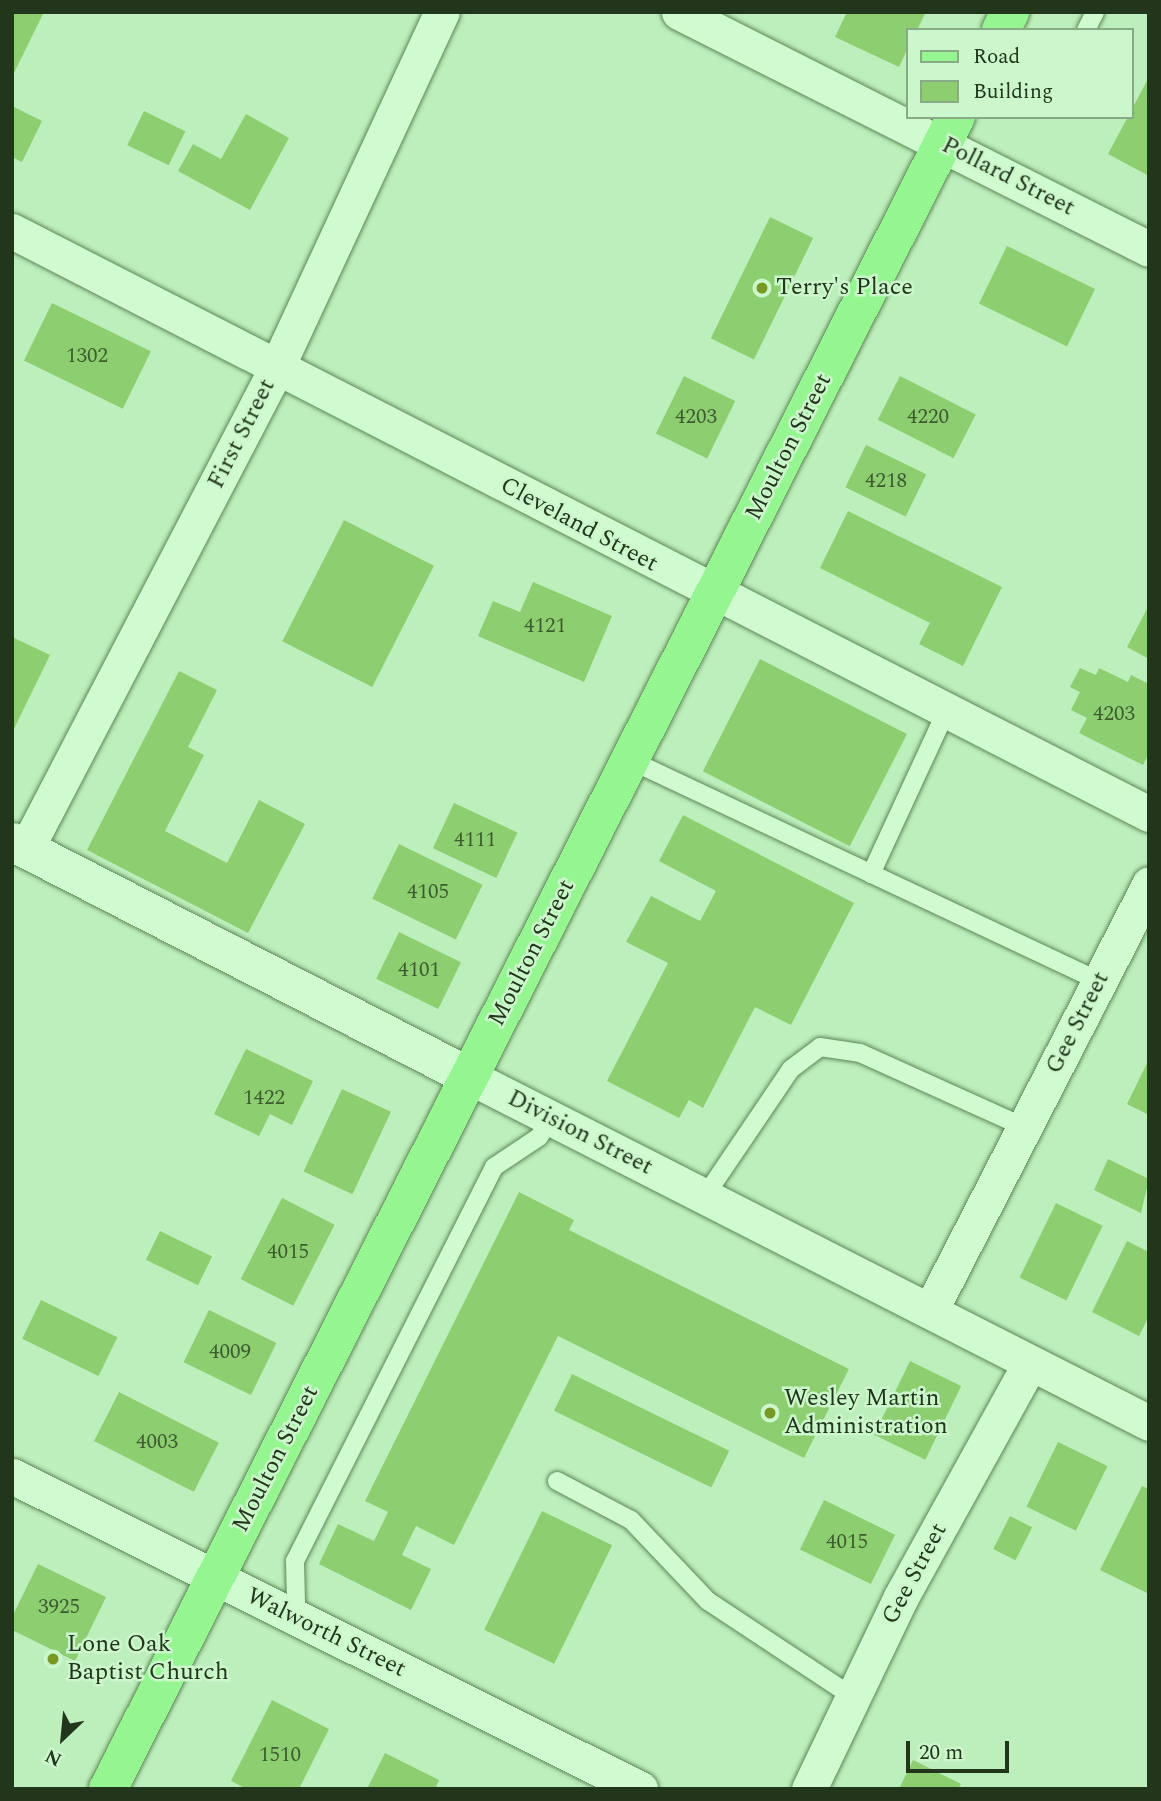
<!DOCTYPE html>
<html>
<head>
<meta charset="utf-8">
<style>
	body { margin:0 }
	#map { position:relative; width:1161px; height:1801px; overflow:hidden; background:#bdefbc; font-family:Spectral,serif }
	div>[style] { position:absolute }
	[style*='--x'] { left:calc(var(--x)*1px); top:calc(var(--y)*1px); width:calc(var(--w)*1px); rotate:calc(var(--a)*1deg) }
	.building>* { inset:0; background:#8dcf70; transform-origin:0 0 }
	.roads { filter:drop-shadow(0 0 2px #5e8755) drop-shadow(0 0 2px #5e8755) }
	.lane>* { height:18px; margin:-9px; padding:0 9px; transform-origin:9px; border-radius:9px; background:#d0fad0 }
	.street>* { height:35px; margin:-17.5px; padding:0 17.5px; transform-origin:17.5px; border-radius:17.5px; background:#d0fad0 }
	.secondary>* { height:38px; margin:-19px; padding:0 19px; transform-origin:19px; border-radius:19px; background:#d0fad0 }
	.primary>* { height:38px; margin:-19px; padding:0 19px; transform-origin:19px; border-radius:19px; background:#94f591 }
	.dots>* { width:19px; height:19px; translate:-50% -50%; box-sizing:border-box; border:4px solid #ccf7cc; border-radius:50% }
	span { translate:-50% -50%; white-space:nowrap; text-align:center; line-height:1.15; -webkit-text-stroke:5px #ccf7cc; paint-order:stroke }
	.number-label { font-size:21px; color:#3c5c30 }
	.number-label span { -webkit-text-stroke-width:0 }
	.street-label { font-size:24px; color:#21361b }
	.poi-label { font-size:24px; color:#21361b }
	.left { translate:0 -50%; text-align:left }
	.frame { position:absolute; inset:0; border:14px solid #21361b; pointer-events:none }
	.legend { position:absolute; left:906px; top:28px; width:228px; height:91px; box-sizing:border-box; background:#ccf7cc; border:2px solid #88aa85; margin:0; padding:9px 12px; list-style:none; font-size:21px; color:#21361b }
	.legend li { display:flex; align-items:center; gap:14px; height:35px }
	.legend b { width:35px; border:2px solid #88aa85 }
	.north { position:absolute; left:28px; top:1703px; width:70px; height:70px; -webkit-text-stroke:5px #ccf7cc; paint-order:stroke; rotate:206deg; font-size:19px; font-weight:700; line-height:28px; text-align:center; color:#21361b }
	.north::after { content:''; display:block; margin:auto; width:24px; height:32px; background:#21361b; clip-path:polygon(50% 0,100% 100%,50% 72%,0 100%) }
	.scale { position:absolute; left:906px; top:1741px; width:103px; height:32px; box-sizing:border-box; border:4px solid #21361b; border-top:0; padding-left:9px; font-size:21px; line-height:24px; white-space:nowrap; color:#21361b; -webkit-text-stroke:5px #ccf7cc; paint-order:stroke }
</style>
</head>
<body>
<div id="map">
	<div class="building">
		<div style="clip-path:polygon(12px 12px,44px 12px,14px 73px,12px 72px)"></div>
		<div style="clip-path:polygon(847px 12px,926px 12px,917px 30px,907px 30px,907px 50px,899px 67px,835px 37px)"></div>
		<div style="clip-path:polygon(1149px 77px,1149px 176px,1108px 154px)"></div>
		<div style="clip-path:polygon(12px 106px,42px 121px,22px 162px,12px 157px)"></div>
		<div style="left:144px;top:111px;width:46px;height:38px;rotate:26deg"></div>
		<div style="clip-path:polygon(246px 114px,289px 138px,250px 210px,178px 171px,193px 144px,221px 159px)"></div>
		<div style="left:770px;top:217px;width:48px;height:135px;rotate:26deg"></div>
		<div style="left:1007px;top:246px;width:98px;height:64px;rotate:26deg"></div>
		<div style="left:52px;top:303px;width:110px;height:64px;rotate:26deg"></div>
		<div style="left:684px;top:376px;width:57px;height:64px;rotate:26deg"></div>
		<div style="left:900px;top:376px;width:85px;height:49px;rotate:27deg"></div>
		<div style="left:866px;top:445px;width:67px;height:47px;rotate:26deg"></div>
		<div style="clip-path:polygon(848px 511px,1002px 587px,963px 666px,919px 644px,930px 623px,820px 568px)"></div>
		<div style="left:344px;top:520px;width:101px;height:136px;rotate:27deg"></div>
		<div style="clip-path:polygon(533px 582px,612px 616px,584px 682px,478px 636px,493px 601px,520px 612px)"></div>
		<div style="clip-path:polygon(1149px 605px,1149px 659px,1127px 647px)"></div>
		<div style="clip-path:polygon(12px 637px,50px 655px,12px 733px)"></div>
		<div style="left:760px;top:659px;width:165px;height:126px;rotate:27deg"></div>
		<div style="clip-path:polygon(1080px 668px,1096px 675px,1099px 668px,1128px 682px,1131px 675px,1149px 684px,1149px 753px,1143px 765px,1079px 733px,1087px 718px,1071px 710px,1080px 692px,1070px 687px)"></div>
		<div style="clip-path:polygon(179px 671px,217px 690px,188px 747px,204px 755px,165px 831px,227px 863px,259px 800px,305px 824px,248px 933px,87px 850px)"></div>
		<div style="left:454px;top:803px;width:70px;height:50px;rotate:25deg"></div>
		<div style="clip-path:polygon(683px 815px,854px 903px,791px 1025px,755px 1007px,703px 1108px,689px 1100px,679px 1118px,607px 1081px,668px 963px,626px 942px,651px 896px,700px 921px,716px 891px,659px 861px)"></div>
		<div style="left:399px;top:844px;width:93px;height:61px;rotate:26deg"></div>
		<div style="left:399px;top:932px;width:69px;height:52px;rotate:26deg"></div>
		<div style="clip-path:polygon(246px 1049px,313px 1081px,292px 1125px,270px 1114px,259px 1136px,214px 1114px)"></div>
		<div style="clip-path:polygon(1149px 1059px,1149px 1115px,1127px 1104px)"></div>
		<div style="left:342px;top:1089px;width:54px;height:91px;rotate:25deg"></div>
		<div style="clip-path:polygon(1108px 1159px,1149px 1179px,1141px 1213px,1094px 1190px)"></div>
		<div style="clip-path:polygon(519px 1192px,574px 1220px,569px 1230px,849px 1369px,804px 1458px,558px 1336px,454px 1545px,416px 1526px,402px 1555px,431px 1569px,411px 1610px,319px 1564px,338px 1524px,374px 1541px,388px 1512px,365px 1501px)"></div>
		<div style="left:282px;top:1198px;width:59px;height:91px;rotate:27deg"></div>
		<div style="left:1056px;top:1203px;width:52px;height:83px;rotate:26deg"></div>
		<div style="left:160px;top:1231px;width:58px;height:32px;rotate:26deg"></div>
		<div style="clip-path:polygon(1127px 1241px,1149px 1252px,1149px 1316px,1139px 1336px,1092px 1312px)"></div>
		<div style="left:41px;top:1300px;width:85px;height:43px;rotate:26deg"></div>
		<div style="left:209px;top:1310px;width:75px;height:58px;rotate:26deg"></div>
		<div style="left:910px;top:1361px;width:57px;height:82px;rotate:26deg"></div>
		<div style="left:572px;top:1374px;width:175px;height:41px;rotate:26deg"></div>
		<div style="left:119px;top:1392px;width:112px;height:55px;rotate:27deg"></div>
		<div style="left:1058px;top:1442px;width:55px;height:72px;rotate:26deg"></div>
		<div style="clip-path:polygon(1142px 1486px,1149px 1489px,1149px 1594px,1100px 1570px)"></div>
		<div style="left:824px;top:1500px;width:79px;height:55px;rotate:26deg"></div>
		<div style="left:542px;top:1511px;width:78px;height:132px;rotate:26deg"></div>
		<div style="left:1010px;top:1516px;width:25px;height:37px;rotate:27deg"></div>
		<div style="clip-path:polygon(38px 1564px,106px 1597px,75px 1661px,12px 1630px,12px 1617px)"></div>
		<div style="clip-path:polygon(272px 1700px,329px 1729px,299px 1789px,247px 1789px,231px 1781px)"></div>
		<div style="clip-path:polygon(385px 1753px,439px 1780px,435px 1789px,367px 1789px)"></div>
		<div style="clip-path:polygon(913px 1760px,961px 1784px,958px 1789px,899px 1789px)"></div>
	</div>
	<div class="roads">
		<div class="lane">
			<div style="--x:1086;--y:30;--w:20;--a:-63"></div>
			<div style="--x:630;--y:760;--w:518;--a:25.23"></div>
			<div style="--x:871;--y:874;--w:179;--a:-65.2"></div>
			<div style="--x:705;--y:1196;--w:153;--a:-55.9"></div>
			<div style="--x:791;--y:1069;--w:36;--a:-37"></div>
			<div style="--x:820;--y:1047;--w:40;--a:8.5"></div>
			<div style="--x:860;--y:1053;--w:180;--a:24.3"></div>
			<div style="--x:557;--y:1481;--w:84;--a:27.8"></div>
			<div style="--x:631;--y:1520;--w:112;--a:46.5"></div>
			<div style="--x:708;--y:1601;--w:174;--a:33.5"></div>
			<div style="--x:290;--y:1615;--w:14;--a:-65"></div>
			<div style="--x:296;--y:1602;--w:41;--a:-91.4"></div>
			<div style="--x:295;--y:1561;--w:441;--a:-63.2"></div>
			<div style="--x:494;--y:1167;--w:54;--a:-33.7"></div>
			<div style="--x:539;--y:1137;--w:22;--a:-58"></div>
		</div>
		<div class="street">
			<div style="--x:679;--y:12;--w:526;--a:26.76"></div>
			<div style="--x:12;--y:231;--w:1278;--a:27.15"></div>
			<div style="--x:26;--y:849;--w:543;--a:-62.49"></div>
			<div style="--x:277;--y:367;--w:391;--a:-65.1"></div>
			<div style="--x:470;--y:1077;--w:762;--a:27"></div>
			<div style="--x:930;--y:1311;--w:480;--a:-62.8"></div>
			<div style="--x:12;--y:1476;--w:702;--a:26.49"></div>
			<div style="--x:809;--y:1789;--w:213;--a:-64.4"></div>
			<div style="--x:901;--y:1597;--w:267;--a:-61.1"></div>
		</div>
		<div class="secondary">
			<div style="--x:12;--y:842;--w:515;--a:27.16"></div>
		</div>
		<div class="primary">
			<div style="--x:1001;--y:30;--w:20;--a:-63"></div>
			<div style="--x:108;--y:1789;--w:1875;--a:-63.11"></div>
		</div>
	</div>
	<div class="dots">
		<div style="left:762px;top:288px;background:#789923"></div>
		<div style="left:770px;top:1413px;background:#789923"></div>
		<div style="left:53px;top:1659px;background:#789923"></div>
	</div>
	<div class="number-label">
		<span style="left:87px;top:356px">1302</span>
		<span style="left:696px;top:417px">4203</span>
		<span style="left:928px;top:417px">4220</span>
		<span style="left:886px;top:481px">4218</span>
		<span style="left:545px;top:626px">4121</span>
		<span style="left:1114px;top:714px">4203</span>
		<span style="left:475px;top:840px">4111</span>
		<span style="left:428px;top:892px">4105</span>
		<span style="left:419px;top:970px">4101</span>
		<span style="left:264px;top:1098px">1422</span>
		<span style="left:288px;top:1252px">4015</span>
		<span style="left:230px;top:1352px">4009</span>
		<span style="left:157px;top:1442px">4003</span>
		<span style="left:847px;top:1542px">4015</span>
		<span style="left:59px;top:1607px">3925</span>
		<span style="left:280px;top:1755px">1510</span>
	</div>
	<div class="street-label">
		<span style="left:1008px;top:177px;rotate:27deg">Pollard Street</span>
		<span style="left:242px;top:434px;rotate:-63deg">First Street</span>
		<span style="left:789px;top:447px;rotate:-63deg">Moulton Street</span>
		<span style="left:579px;top:525px;rotate:28deg">Cleveland Street</span>
		<span style="left:532px;top:953px;rotate:-63deg">Moulton Street</span>
		<span style="left:1078px;top:1023px;rotate:-63deg">Gee Street</span>
		<span style="left:580px;top:1133px;rotate:27deg">Division Street</span>
		<span style="left:276px;top:1459px;rotate:-63deg">Moulton Street</span>
		<span style="left:915px;top:1574px;rotate:-62deg">Gee Street</span>
		<span style="left:326px;top:1633px;rotate:26deg">Walworth Street</span>
	</div>
	<div class="poi-label">
		<span class="left" style="left:776px;top:288px">Terry's Place</span>
		<span class="left" style="left:784px;top:1413px">Wesley Martin<br>Administration</span>
		<span class="left" style="left:67px;top:1659px">Lone Oak<br>Baptist Church</span>
	</div>
	<div class="frame"></div>
	<ul class="legend">
	<li><b style="height:9px;background:#94f591"></b>Road</li>
	<li><b style="height:19px;background:#8dcf70"></b>Building</li>
	</ul>
	<div class="north">N</div>
	<div class="scale">20 m</div>
</div>
</body>
</html>
